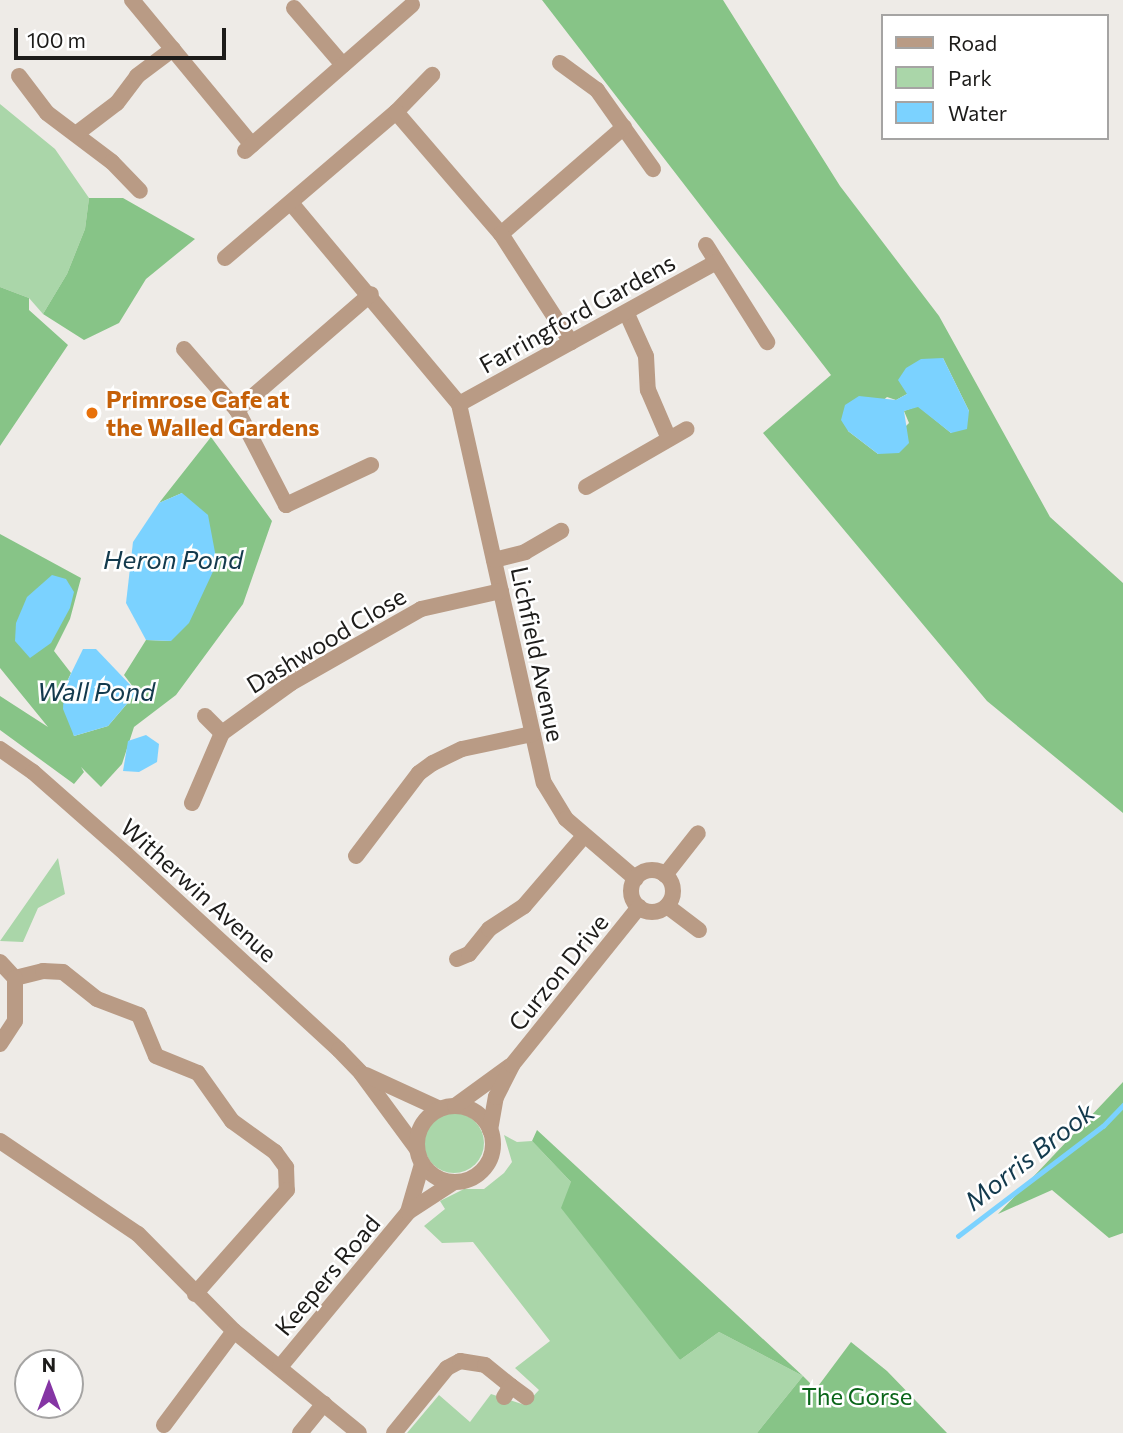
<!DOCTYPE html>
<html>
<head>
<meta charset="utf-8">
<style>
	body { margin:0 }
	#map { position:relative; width:1123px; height:1433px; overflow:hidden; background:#eeebe7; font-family:Commissioner,sans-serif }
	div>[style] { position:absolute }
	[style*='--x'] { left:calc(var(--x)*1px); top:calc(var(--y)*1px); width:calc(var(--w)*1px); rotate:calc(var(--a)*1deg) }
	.green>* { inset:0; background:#aad6a9 }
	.round { border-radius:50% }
	.forest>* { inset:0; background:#87c487 }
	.water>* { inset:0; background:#7bd2ff }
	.stream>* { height:4.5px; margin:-2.25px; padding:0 2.25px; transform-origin:2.25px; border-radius:2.25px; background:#7bd2ff }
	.minor>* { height:16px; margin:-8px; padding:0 8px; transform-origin:8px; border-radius:8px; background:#b99b85 }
	.minor>.ring { margin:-8px; padding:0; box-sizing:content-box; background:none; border:16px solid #b99b85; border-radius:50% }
	.dots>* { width:19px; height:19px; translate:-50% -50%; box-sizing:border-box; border:4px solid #fff; border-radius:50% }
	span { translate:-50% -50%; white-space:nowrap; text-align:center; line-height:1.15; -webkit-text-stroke:5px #fff; paint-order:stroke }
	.street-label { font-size:24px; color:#1d1c1a }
	.food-label { font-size:24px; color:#c56008; font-weight:700 }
	.left { translate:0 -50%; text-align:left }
	.park-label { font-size:24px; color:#0a6519 }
	.water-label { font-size:26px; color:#133a4d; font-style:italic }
	.legend { position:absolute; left:881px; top:14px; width:228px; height:126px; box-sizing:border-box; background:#fff; border:2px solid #a5a4a3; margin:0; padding:9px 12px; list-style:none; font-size:21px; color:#1d1c1a }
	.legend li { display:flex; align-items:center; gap:14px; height:35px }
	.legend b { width:35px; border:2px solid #a5a4a3 }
	.north { position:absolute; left:14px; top:1349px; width:70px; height:70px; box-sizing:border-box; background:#fff; border:2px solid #a5a4a3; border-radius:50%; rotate:0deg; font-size:19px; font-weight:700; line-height:28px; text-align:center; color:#1d1c1a }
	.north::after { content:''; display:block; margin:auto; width:24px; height:32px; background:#8535a4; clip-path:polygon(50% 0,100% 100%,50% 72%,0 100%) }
	.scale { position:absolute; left:14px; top:28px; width:212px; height:32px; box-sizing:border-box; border:4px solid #1d1c1a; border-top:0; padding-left:9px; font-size:21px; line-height:24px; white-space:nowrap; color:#1d1c1a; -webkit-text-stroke:5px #fff; paint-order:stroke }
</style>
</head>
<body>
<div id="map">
	<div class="green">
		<div style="clip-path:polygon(0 104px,55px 149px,89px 198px,85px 229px,67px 274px,43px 314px,29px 298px,0 287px)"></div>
		<div style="clip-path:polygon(58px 858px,65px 894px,38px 908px,23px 942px,0 941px)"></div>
		<div class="round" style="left:424px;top:1113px;width:60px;height:60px"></div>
		<div style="clip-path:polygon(504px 1135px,517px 1142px,532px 1141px,571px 1182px,680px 1360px,719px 1332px,803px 1376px,757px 1433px,407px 1433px,439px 1395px,470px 1422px,491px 1394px,525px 1405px,539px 1390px,515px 1368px,550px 1341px,473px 1242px,442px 1243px,424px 1226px,445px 1209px,440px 1201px,464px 1189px,484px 1189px,504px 1173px,512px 1162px)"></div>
	</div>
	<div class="forest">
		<div style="clip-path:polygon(evenodd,542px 0,723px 0,840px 186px,939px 316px,1050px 517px,1123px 583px,1123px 813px,987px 701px,763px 433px,831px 375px,542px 0,943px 358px,969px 411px,951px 433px,918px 406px,904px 411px,909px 423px,878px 454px,848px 431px,887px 397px,896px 400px,907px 394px,943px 358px)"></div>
		<div style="clip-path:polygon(89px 198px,123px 198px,195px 239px,146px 279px,119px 323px,84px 340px,43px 314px,67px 274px,85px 229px)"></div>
		<div style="clip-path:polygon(0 287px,29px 298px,29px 310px,68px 345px,0 446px)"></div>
		<div style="clip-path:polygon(211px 437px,272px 521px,243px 604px,176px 695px,134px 727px,122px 764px,101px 787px,81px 767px,84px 772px,74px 784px,0 730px,0 696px,48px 727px,0 668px,0 534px,81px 578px,70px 619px,54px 651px,71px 673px,64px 688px,74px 736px,108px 726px,137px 692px,124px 675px,146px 640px,171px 641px,182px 493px,159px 503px)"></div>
		<div style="clip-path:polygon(1123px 1082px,1123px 1233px,1109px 1238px,1052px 1190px,998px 1214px)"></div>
		<div style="clip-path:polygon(537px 1130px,803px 1376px,816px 1389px,851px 1342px,887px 1371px,947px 1433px,757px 1433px,803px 1376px,719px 1332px,680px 1360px,561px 1208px,571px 1182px,532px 1141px)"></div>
	</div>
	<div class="water">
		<div style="clip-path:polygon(943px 358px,969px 411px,967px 429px,951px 433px,918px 407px,904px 411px,909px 443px,899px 453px,878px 454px,848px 431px,841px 420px,845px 405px,859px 396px,896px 400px,907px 394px,898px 380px,906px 368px,921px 359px)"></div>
		<div style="clip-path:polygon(182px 493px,208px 515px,217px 563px,189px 623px,171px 641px,146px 640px,126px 603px,133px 542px,159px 503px)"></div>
		<div style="clip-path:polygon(52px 575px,66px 579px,74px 592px,70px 608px,51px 643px,30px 658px,15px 641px,16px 623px,27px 597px)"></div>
		<div style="clip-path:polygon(83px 649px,96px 649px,137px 692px,108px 726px,74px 736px,63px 709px,64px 688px)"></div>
		<div style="clip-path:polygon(146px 735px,159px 744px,157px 762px,139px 772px,123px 771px,128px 741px)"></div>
	</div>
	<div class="stream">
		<div style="--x:958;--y:1236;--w:182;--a:-37.2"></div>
		<div style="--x:1103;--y:1126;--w:29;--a:-46"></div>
	</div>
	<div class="minor">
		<div style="--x:132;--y:0;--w:188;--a:50.4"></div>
		<div style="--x:294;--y:8;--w:75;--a:49.3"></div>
		<div style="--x:560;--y:63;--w:46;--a:36.1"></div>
		<div style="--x:597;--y:90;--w:97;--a:54.7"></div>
		<div style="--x:19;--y:76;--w:46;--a:52.9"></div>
		<div style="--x:47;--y:113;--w:81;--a:37"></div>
		<div style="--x:112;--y:162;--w:40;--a:46"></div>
		<div style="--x:396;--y:112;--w:52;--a:-45.8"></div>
		<div style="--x:76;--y:134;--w:51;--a:-37.1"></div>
		<div style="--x:117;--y:103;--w:34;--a:-53"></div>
		<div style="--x:137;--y:76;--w:45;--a:-36.9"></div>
		<div style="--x:245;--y:151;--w:222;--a:-41.2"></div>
		<div style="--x:291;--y:203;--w:262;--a:50.1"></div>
		<div style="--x:459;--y:404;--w:388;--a:77.4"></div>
		<div style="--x:544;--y:783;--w:42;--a:58.6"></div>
		<div style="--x:566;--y:819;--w:92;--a:40.6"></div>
		<div style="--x:501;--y:234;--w:163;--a:-41"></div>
		<div style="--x:706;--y:245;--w:115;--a:57.8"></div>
		<div style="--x:225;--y:258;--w:225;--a:-40.5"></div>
		<div style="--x:396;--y:112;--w:161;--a:49.3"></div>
		<div style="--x:501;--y:234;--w:129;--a:57.1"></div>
		<div style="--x:627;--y:314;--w:46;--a:65.7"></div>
		<div style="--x:646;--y:356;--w:34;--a:87"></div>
		<div style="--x:648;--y:390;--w:53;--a:66.8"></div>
		<div style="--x:184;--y:349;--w:81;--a:49"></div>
		<div style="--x:237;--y:410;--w:107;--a:62.7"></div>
		<div style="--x:286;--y:505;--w:94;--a:-25.2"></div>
		<div style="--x:459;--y:404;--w:294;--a:-28.9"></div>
		<div style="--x:237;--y:410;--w:177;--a:-40.9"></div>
		<div style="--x:586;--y:487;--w:116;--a:-29.9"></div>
		<div style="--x:494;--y:560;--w:32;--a:-14"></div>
		<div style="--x:525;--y:552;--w:42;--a:-30.3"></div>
		<div style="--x:222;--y:733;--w:85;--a:-35.9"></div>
		<div style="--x:291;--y:683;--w:150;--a:-29.6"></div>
		<div style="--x:421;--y:609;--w:82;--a:-12.7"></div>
		<div style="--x:0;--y:749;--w:40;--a:34.9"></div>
		<div style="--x:33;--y:772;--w:124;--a:41.4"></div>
		<div style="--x:126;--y:854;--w:289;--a:42.6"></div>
		<div style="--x:339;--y:1050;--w:32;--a:46"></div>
		<div style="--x:361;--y:1073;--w:94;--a:53.6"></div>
		<div style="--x:192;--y:803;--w:76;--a:-66.8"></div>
		<div style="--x:222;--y:733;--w:24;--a:-135"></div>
		<div style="--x:356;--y:856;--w:104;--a:-52.8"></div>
		<div style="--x:419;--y:773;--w:17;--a:-36"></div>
		<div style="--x:433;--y:763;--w:32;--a:-26"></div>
		<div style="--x:462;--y:749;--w:72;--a:-12.1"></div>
		<div class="ring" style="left:631px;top:870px;width:26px;height:26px"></div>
		<div style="--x:665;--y:875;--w:53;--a:-51.8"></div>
		<div style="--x:667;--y:906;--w:40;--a:37"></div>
		<div style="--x:457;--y:959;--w:13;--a:-23"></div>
		<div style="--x:469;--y:954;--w:32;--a:-51"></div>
		<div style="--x:489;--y:929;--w:42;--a:-33.3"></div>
		<div style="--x:524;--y:906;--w:92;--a:-49.4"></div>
		<div style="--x:0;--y:962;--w:22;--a:47"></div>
		<div style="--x:15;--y:978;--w:29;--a:-14"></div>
		<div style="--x:43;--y:971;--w:20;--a:3"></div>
		<div style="--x:63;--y:972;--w:43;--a:38.5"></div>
		<div style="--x:97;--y:999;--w:45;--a:20.9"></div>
		<div style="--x:139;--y:1015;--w:44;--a:67.5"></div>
		<div style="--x:156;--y:1056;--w:45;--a:22"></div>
		<div style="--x:198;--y:1073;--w:59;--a:54.7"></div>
		<div style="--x:232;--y:1121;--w:53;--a:35.8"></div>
		<div style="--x:275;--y:1152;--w:19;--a:54"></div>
		<div style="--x:286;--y:1167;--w:23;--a:88"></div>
		<div style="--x:287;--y:1190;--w:139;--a:131.5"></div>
		<div style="--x:0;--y:1044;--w:27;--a:-57"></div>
		<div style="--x:15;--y:1021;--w:43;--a:-90"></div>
		<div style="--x:366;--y:1075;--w:81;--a:24.7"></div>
		<div class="ring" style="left:417px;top:1106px;width:60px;height:60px"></div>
		<div style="--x:455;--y:1106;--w:68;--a:-36"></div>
		<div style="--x:490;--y:1130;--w:34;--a:-80"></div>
		<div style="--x:496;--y:1097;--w:36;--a:-63"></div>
		<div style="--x:512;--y:1065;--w:203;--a:-51.2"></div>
		<div style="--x:0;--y:1141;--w:166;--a:34"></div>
		<div style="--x:138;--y:1234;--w:136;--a:45.3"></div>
		<div style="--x:234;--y:1331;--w:161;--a:39.2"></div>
		<div style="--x:408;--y:1212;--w:50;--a:-73.7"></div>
		<div style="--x:280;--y:1367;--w:201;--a:-50.4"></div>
		<div style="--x:408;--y:1212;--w:55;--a:-33.1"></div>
		<div style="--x:511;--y:1386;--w:19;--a:36"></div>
		<div style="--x:164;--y:1425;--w:117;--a:-53.3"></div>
		<div style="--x:300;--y:1433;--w:38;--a:-51"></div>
		<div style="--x:394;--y:1433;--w:84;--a:-50.8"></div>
		<div style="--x:447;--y:1368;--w:15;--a:-28"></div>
		<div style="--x:460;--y:1361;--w:25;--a:9"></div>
		<div style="--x:485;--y:1365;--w:33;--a:39"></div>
		<div style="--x:511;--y:1386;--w:13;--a:122"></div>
	</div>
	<div class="dots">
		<div style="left:92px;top:413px;background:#e8710a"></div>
	</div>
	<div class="street-label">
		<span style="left:577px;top:313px;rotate:-29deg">Farringford Gardens</span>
		<span style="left:326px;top:640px;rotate:-31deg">Dashwood Close</span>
		<span style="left:538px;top:654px;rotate:78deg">Lichfield Avenue</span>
		<span style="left:199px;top:890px;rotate:42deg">Witherwin Avenue</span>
		<span style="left:558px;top:972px;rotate:-51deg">Curzon Drive</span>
		<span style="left:327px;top:1275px;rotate:-50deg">Keepers Road</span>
	</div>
	<div class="food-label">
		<span class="left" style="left:106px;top:413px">Primrose Cafe at<br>the Walled Gardens</span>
	</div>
	<div class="park-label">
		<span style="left:857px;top:1396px">The Gorse</span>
	</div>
	<div class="water-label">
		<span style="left:173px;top:559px">Heron Pond</span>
		<span style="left:96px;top:691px">Wall Pond</span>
		<span style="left:1029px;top:1156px;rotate:-38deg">Morris Brook</span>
	</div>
	<ul class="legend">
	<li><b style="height:9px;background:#b99b85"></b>Road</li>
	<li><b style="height:19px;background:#aad6a9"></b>Park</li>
	<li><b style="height:19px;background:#7bd2ff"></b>Water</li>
	</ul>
	<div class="north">N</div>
	<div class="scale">100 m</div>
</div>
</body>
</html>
